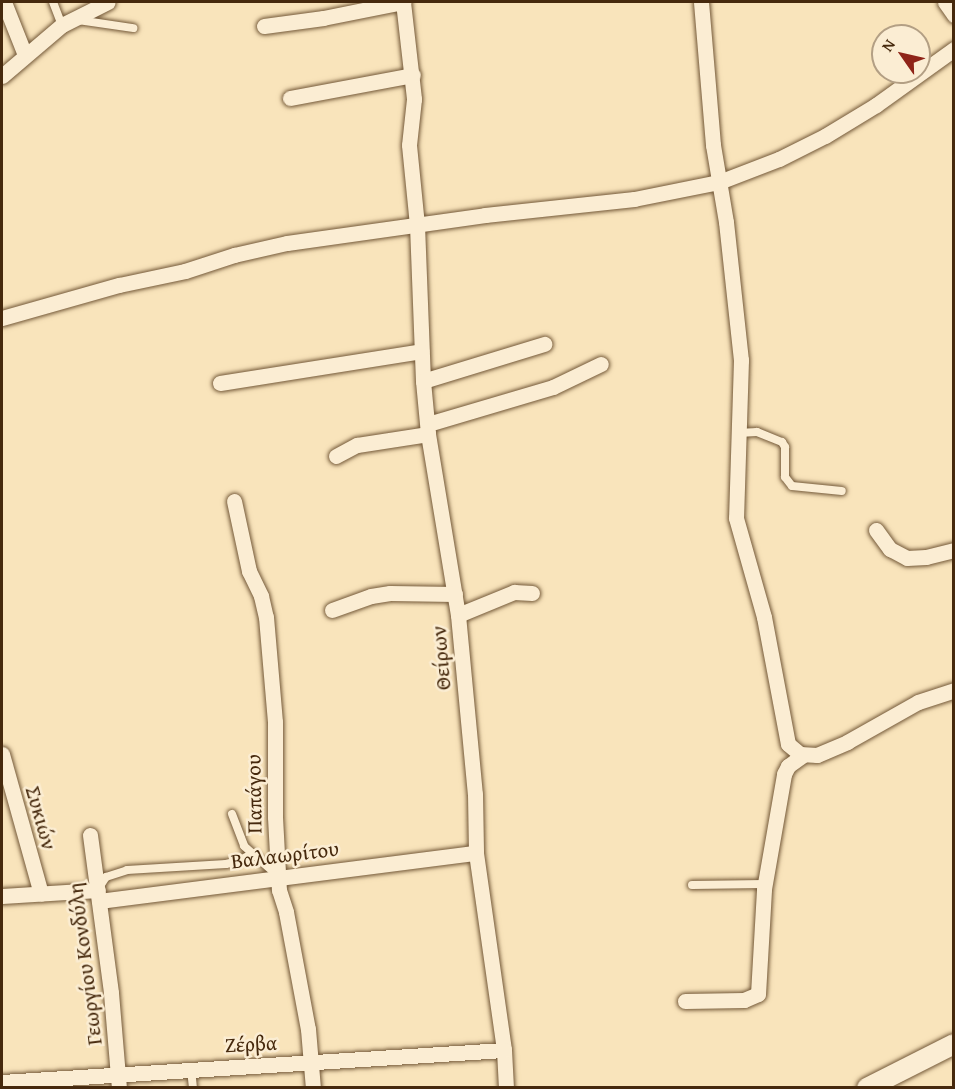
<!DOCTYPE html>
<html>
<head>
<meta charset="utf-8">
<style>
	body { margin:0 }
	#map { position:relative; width:955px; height:1089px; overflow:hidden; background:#f9e4bb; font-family:"Gentium Book Plus",serif }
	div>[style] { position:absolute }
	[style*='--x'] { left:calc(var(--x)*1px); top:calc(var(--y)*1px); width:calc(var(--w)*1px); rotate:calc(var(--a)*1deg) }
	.roads { filter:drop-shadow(0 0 2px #735838) drop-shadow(0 0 2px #735838) }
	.service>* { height:8px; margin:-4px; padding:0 4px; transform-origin:4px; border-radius:4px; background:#fbedd3 }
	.minor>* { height:15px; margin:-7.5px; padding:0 7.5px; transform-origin:7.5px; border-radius:7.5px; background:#fbedd3 }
	.tertiary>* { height:20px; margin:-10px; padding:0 10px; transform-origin:10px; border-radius:10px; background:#fbedd3 }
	span { translate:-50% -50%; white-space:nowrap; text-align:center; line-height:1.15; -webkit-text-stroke:5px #fbedd3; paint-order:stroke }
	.street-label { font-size:21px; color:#46290d }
	.frame { position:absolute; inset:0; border:3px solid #46290d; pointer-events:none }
	.north { position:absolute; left:871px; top:24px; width:60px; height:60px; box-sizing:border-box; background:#fbedd3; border:2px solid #b39f84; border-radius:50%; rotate:304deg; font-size:16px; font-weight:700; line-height:24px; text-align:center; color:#46290d }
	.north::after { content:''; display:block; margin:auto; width:21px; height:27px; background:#8f2418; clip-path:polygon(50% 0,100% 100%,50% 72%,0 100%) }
</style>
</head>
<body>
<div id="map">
	<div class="roads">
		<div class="service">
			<div style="--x:53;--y:2;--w:25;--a:69"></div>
			<div style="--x:78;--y:20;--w:56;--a:8.3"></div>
			<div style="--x:738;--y:433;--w:19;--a:-3"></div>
			<div style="--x:757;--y:432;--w:27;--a:22"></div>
			<div style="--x:782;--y:442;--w:6;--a:59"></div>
			<div style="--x:785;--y:447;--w:30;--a:90"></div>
			<div style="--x:785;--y:477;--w:11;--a:52"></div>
			<div style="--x:792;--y:486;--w:50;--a:5.7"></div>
			<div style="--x:232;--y:814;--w:34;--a:69"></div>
			<div style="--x:244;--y:846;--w:44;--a:41.3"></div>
			<div style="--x:692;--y:885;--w:72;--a:-0.8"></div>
			<div style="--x:100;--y:886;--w:11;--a:-56"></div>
			<div style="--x:106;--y:877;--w:22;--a:-18"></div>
			<div style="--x:127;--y:870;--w:99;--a:-3.5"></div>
			<div style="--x:226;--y:864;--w:12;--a:-14"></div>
			<div style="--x:238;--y:861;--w:16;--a:-27"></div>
			<div style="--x:191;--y:1069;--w:19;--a:84"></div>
		</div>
		<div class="minor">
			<div style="--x:4;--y:2;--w:57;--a:68.4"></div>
			<div style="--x:403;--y:2;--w:98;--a:83.5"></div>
			<div style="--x:414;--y:99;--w:46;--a:96.2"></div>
			<div style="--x:409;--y:145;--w:80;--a:84.3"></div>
			<div style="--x:417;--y:225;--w:156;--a:87.8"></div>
			<div style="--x:423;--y:381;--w:53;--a:84.6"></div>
			<div style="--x:428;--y:434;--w:183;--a:80.6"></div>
			<div style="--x:458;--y:615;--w:180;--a:84.6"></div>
			<div style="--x:475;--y:794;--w:59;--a:89"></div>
			<div style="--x:476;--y:853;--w:199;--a:81.9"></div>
			<div style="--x:504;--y:1050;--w:38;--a:87"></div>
			<div style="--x:701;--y:2;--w:144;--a:85.2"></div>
			<div style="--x:713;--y:145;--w:78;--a:80.4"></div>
			<div style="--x:726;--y:222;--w:139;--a:83.8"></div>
			<div style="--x:741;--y:360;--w:158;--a:91.8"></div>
			<div style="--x:736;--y:518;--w:103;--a:74.2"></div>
			<div style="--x:764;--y:617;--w:129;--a:79.3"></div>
			<div style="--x:788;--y:744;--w:16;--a:40"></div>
			<div style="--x:800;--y:754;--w:17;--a:3"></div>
			<div style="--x:817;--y:755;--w:33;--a:-23"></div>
			<div style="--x:847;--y:742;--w:81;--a:-29.4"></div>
			<div style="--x:918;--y:702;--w:38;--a:-18"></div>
			<div style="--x:945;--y:2;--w:16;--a:55"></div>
			<div style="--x:264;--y:26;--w:60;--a:-7.7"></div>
			<div style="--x:323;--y:18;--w:82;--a:-11.3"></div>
			<div style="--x:2;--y:76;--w:79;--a:-40.4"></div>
			<div style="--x:62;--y:25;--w:51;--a:-26.6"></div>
			<div style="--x:290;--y:98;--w:125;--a:-10.6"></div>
			<div style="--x:2;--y:318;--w:122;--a:-15.8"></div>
			<div style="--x:119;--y:285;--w:67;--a:-12"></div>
			<div style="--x:185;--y:271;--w:52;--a:-18.1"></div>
			<div style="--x:234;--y:255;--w:54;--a:-12.8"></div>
			<div style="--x:287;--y:243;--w:200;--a:-8"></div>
			<div style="--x:485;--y:215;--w:150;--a:-6.1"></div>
			<div style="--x:634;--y:199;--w:87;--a:-11.3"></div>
			<div style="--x:719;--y:182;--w:64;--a:-21"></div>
			<div style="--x:779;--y:159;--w:51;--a:-26.6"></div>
			<div style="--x:825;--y:136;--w:60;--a:-31.3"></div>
			<div style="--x:876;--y:105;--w:96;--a:-35.7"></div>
			<div style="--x:423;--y:381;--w:127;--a:-17"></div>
			<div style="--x:220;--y:383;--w:204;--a:-9"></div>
			<div style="--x:428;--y:424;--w:130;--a:-16.5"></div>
			<div style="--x:553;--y:387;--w:53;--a:-25.6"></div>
			<div style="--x:336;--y:456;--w:24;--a:-28"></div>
			<div style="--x:357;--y:445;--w:72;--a:-8.8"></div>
			<div style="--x:234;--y:501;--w:72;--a:77.9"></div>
			<div style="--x:249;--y:571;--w:28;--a:64"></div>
			<div style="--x:261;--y:596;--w:22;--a:77"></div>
			<div style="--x:266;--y:617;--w:105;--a:85.1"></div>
			<div style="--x:275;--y:722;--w:95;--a:90"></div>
			<div style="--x:275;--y:817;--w:73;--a:86.9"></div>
			<div style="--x:279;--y:890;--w:23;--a:72"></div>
			<div style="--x:286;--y:912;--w:119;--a:79.4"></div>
			<div style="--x:308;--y:1029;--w:59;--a:85.2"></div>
			<div style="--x:876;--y:530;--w:24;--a:54"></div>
			<div style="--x:890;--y:549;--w:19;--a:28"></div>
			<div style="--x:907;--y:558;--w:19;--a:-3"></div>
			<div style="--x:926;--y:557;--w:29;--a:-14"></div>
			<div style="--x:332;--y:610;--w:41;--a:-19.7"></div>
			<div style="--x:371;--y:596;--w:19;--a:-9"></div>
			<div style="--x:390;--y:593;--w:65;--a:0.9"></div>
			<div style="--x:458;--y:615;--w:61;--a:-22.3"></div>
			<div style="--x:514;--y:592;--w:18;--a:3"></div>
			<div style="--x:2;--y:754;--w:145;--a:74.4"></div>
			<div style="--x:90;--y:835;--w:159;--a:82.4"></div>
			<div style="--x:111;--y:993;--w:95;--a:85.2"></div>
			<div style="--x:2;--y:896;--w:96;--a:-3.6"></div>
			<div style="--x:99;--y:901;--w:380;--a:-7.3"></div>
			<div style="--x:685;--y:1001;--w:59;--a:-1"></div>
			<div style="--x:744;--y:1000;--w:15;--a:-23"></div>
			<div style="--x:758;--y:994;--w:105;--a:-86.7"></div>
			<div style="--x:764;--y:889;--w:117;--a:-80.1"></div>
			<div style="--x:784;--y:774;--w:9;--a:-63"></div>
			<div style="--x:788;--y:766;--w:19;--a:-36"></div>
			<div style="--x:2;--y:1082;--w:503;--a:-3.65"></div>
		</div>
		<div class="tertiary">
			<div style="--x:867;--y:1088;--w:97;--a:-26.8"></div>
		</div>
	</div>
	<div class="street-label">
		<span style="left:441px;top:658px;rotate:-95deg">Θείρων</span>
		<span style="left:254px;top:794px;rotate:-91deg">Παπάγου</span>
		<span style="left:41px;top:818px;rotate:74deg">Συκιών</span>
		<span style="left:285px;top:855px;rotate:-7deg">Βαλαωρίτου</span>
		<span style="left:85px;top:964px;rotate:-97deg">Γεωργίου Κονδύλη</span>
		<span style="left:251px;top:1044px;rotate:-3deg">Ζέρβα</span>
	</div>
	<div class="frame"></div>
	<div class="north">N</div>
</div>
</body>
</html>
